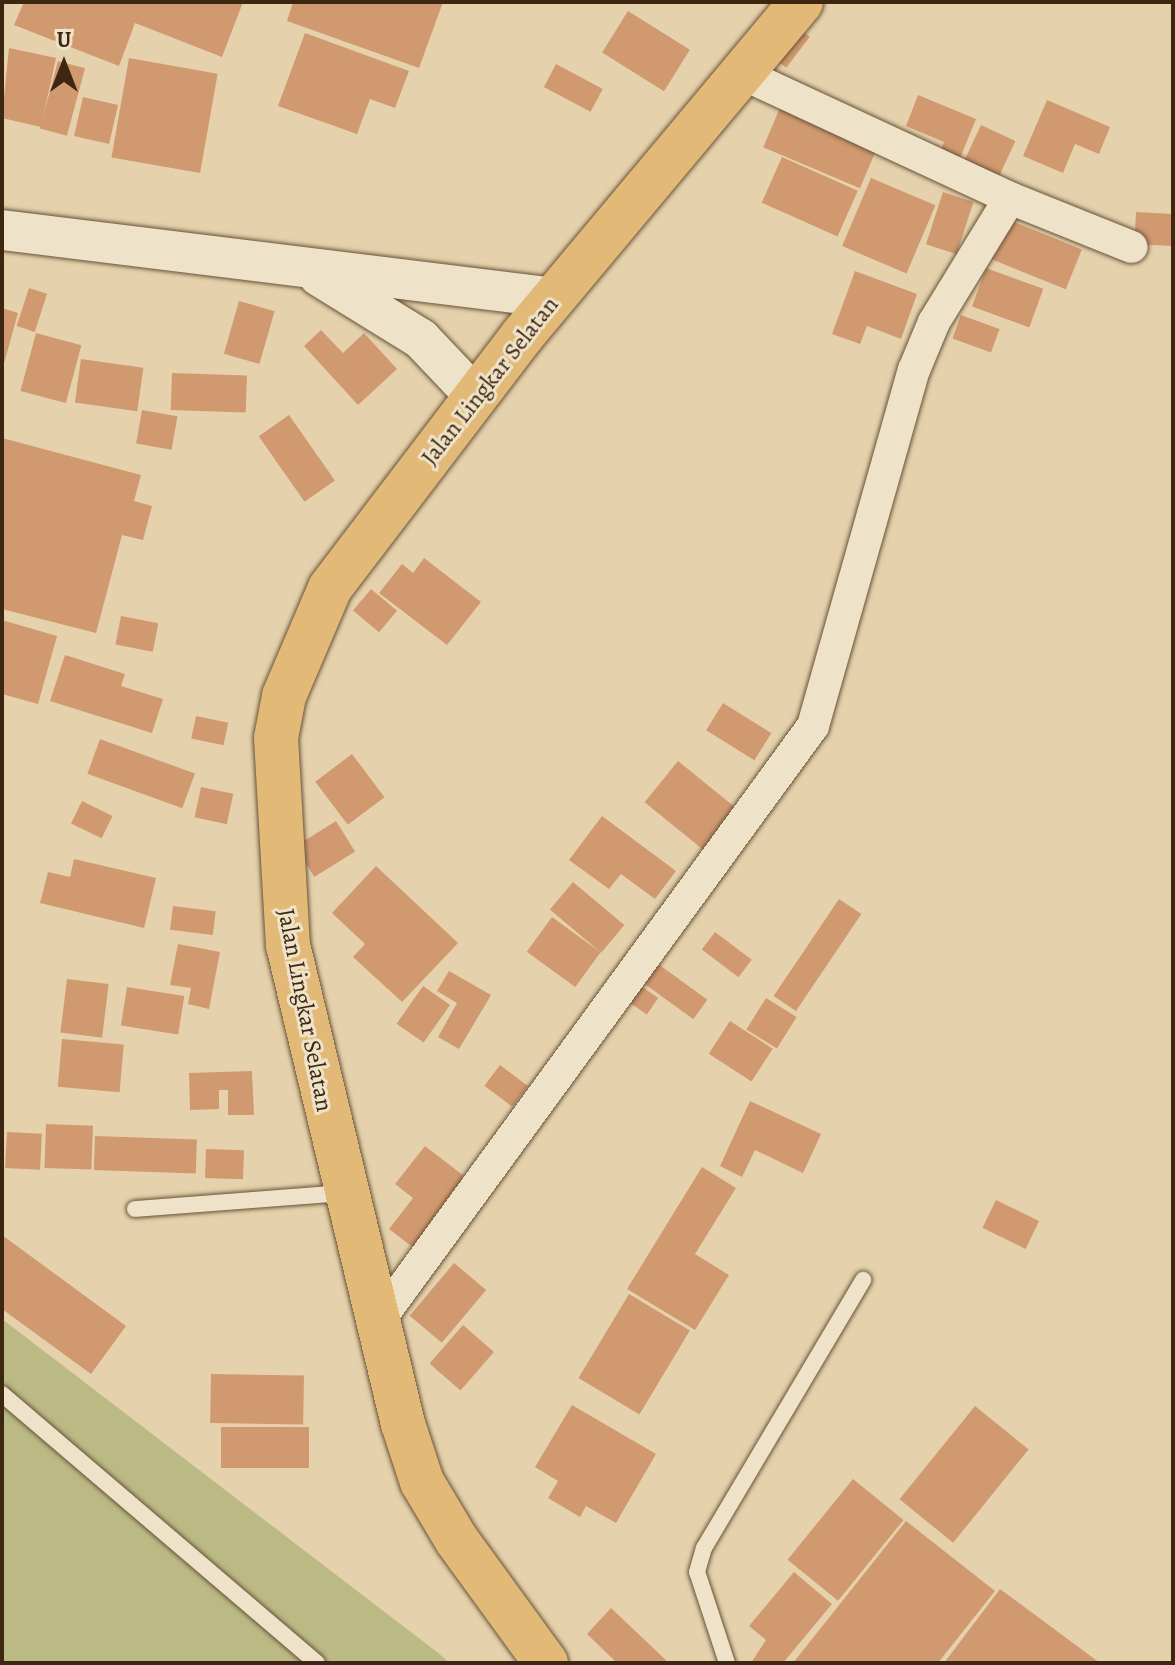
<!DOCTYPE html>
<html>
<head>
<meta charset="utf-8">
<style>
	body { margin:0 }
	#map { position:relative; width:1175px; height:1665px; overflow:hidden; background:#e5d2ac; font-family:Alegreya,serif }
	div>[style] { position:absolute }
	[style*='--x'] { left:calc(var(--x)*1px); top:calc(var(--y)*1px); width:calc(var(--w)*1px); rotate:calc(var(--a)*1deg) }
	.green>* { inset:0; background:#bbba85 }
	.stream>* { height:9px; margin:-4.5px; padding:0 4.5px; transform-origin:4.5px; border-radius:4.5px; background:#97b8a4 }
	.building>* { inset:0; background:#d19970; transform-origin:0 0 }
	.roads { filter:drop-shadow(0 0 2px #685238) drop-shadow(0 0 2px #685238) }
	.service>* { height:16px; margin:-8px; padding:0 8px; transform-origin:8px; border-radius:8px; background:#eee2c9 }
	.minor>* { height:32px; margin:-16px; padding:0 16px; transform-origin:16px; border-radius:16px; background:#eee2c9 }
	.tertiary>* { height:40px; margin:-20px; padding:0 20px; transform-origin:20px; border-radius:20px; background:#eee2c9 }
	.trunk>* { height:44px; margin:-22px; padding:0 22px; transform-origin:22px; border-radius:22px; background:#e2b976 }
	span { translate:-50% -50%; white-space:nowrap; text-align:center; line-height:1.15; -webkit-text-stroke:6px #eee2c9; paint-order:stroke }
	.street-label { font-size:24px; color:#3e2711 }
	.frame { position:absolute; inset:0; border:4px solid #3e2711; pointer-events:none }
	.north { position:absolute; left:24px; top:24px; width:80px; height:80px; -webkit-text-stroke:6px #eee2c9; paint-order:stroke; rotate:0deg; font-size:22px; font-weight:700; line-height:32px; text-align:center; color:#3e2711 }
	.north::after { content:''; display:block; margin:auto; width:28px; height:36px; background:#3e2711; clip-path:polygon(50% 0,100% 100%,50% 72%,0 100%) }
</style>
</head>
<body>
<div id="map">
	<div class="green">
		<div style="clip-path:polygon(2px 1319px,437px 1652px,450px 1663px,2px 1663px)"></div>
	</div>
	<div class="stream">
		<div style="--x:300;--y:1663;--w:2;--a:-27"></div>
	</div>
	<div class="building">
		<div style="clip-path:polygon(24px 2px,243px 2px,222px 57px,135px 23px,119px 66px,14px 25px)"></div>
		<div style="clip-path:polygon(293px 2px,443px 2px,419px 68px,287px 21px)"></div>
		<div style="left:628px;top:11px;width:73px;height:49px;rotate:32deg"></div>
		<div style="left:793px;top:24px;width:21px;height:39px;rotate:37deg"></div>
		<div style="clip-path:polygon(305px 33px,409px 71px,395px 108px,370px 99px,357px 134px,278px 106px)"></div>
		<div style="clip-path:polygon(9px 48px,56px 58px,41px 127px,2px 118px)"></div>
		<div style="left:129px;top:58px;width:90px;height:101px;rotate:10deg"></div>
		<div style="left:58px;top:61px;width:28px;height:70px;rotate:15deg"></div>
		<div style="left:556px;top:64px;width:53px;height:26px;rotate:28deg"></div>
		<div style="clip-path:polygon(918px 95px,976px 119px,958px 163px,939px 155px,944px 142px,906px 126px)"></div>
		<div style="left:83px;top:97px;width:36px;height:40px;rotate:13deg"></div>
		<div style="clip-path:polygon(1047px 100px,1110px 127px,1099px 154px,1075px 144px,1063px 173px,1023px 156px)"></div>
		<div style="left:782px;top:103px;width:105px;height:48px;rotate:23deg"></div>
		<div style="left:981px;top:125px;width:38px;height:41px;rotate:25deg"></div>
		<div style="left:782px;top:157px;width:83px;height:50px;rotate:24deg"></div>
		<div style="left:871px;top:178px;width:70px;height:74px;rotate:23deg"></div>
		<div style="left:943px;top:192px;width:32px;height:55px;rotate:18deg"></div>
		<div style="left:1136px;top:212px;width:37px;height:32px;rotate:3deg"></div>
		<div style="left:1004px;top:218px;width:84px;height:43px;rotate:22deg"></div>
		<div style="left:986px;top:268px;width:61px;height:41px;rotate:20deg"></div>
		<div style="clip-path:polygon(855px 271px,917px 294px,901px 339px,867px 326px,860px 344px,832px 334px)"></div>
		<div style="left:29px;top:288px;width:19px;height:40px;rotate:18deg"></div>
		<div style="left:239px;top:301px;width:37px;height:55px;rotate:16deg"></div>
		<div style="clip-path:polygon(2px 308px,18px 313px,3px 367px,2px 367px)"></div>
		<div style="left:961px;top:315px;width:41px;height:25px;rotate:20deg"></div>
		<div style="clip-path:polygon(321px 330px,343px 353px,364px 333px,397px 369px,358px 405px,304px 346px)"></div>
		<div style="left:36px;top:333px;width:47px;height:60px;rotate:15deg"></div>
		<div style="left:81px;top:359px;width:63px;height:44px;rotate:8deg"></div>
		<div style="left:172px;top:373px;width:75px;height:37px;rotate:2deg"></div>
		<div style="left:142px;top:410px;width:36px;height:34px;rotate:10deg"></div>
		<div style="left:289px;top:415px;width:80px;height:37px;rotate:55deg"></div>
		<div style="clip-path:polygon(2px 438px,141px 475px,134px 501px,152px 506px,143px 540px,122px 535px,96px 633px,2px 609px)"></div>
		<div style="clip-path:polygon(424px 558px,481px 602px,447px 645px,379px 593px,402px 564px,413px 573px)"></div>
		<div style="left:371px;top:589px;width:34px;height:28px;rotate:40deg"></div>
		<div style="left:121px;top:616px;width:38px;height:29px;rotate:11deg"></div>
		<div style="clip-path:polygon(2px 620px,57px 636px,38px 704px,2px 694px)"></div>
		<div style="clip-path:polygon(65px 655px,125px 674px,121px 686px,163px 699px,152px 733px,50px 701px)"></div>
		<div style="left:723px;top:703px;width:57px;height:32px;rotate:32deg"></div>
		<div style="left:196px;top:716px;width:33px;height:23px;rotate:12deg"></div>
		<div style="left:100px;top:739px;width:101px;height:37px;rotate:20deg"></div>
		<div style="left:352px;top:754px;width:54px;height:46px;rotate:53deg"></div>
		<div style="left:678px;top:761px;width:77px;height:53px;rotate:39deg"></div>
		<div style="left:201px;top:787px;width:33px;height:31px;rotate:12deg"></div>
		<div style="left:82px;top:801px;width:34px;height:25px;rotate:26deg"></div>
		<div style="clip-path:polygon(602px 816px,676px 871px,655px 899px,621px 874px,609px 889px,569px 860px)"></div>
		<div style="left:336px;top:821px;width:36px;height:48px;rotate:58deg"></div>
		<div style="clip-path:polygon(74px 859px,156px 878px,144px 928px,40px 903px,48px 872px,70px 877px)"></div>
		<div style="clip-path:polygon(376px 866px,458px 943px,402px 1002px,353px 957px,365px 944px,332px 913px)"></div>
		<div style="left:573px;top:882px;width:67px;height:36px;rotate:40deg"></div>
		<div style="left:839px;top:899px;width:27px;height:117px;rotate:34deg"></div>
		<div style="left:173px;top:906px;width:43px;height:24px;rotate:7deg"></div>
		<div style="left:552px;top:917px;width:60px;height:43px;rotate:36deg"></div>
		<div style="left:715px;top:932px;width:46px;height:22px;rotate:37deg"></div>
		<div style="clip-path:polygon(178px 944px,220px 952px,209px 1009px,188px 1004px,191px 988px,170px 985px)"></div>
		<div style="left:654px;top:961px;width:66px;height:24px;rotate:36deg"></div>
		<div style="clip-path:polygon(449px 971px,491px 995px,459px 1049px,438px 1037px,457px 1003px,437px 991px)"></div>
		<div style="left:67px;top:979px;width:42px;height:54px;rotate:7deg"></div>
		<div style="left:423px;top:986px;width:33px;height:46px;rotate:35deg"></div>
		<div style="left:641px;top:986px;width:21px;height:20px;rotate:35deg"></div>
		<div style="left:127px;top:987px;width:58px;height:39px;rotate:9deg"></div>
		<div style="left:766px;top:998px;width:36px;height:37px;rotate:32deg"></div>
		<div style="left:730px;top:1021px;width:51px;height:39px;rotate:33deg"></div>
		<div style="left:62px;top:1039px;width:62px;height:48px;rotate:5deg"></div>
		<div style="left:500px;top:1065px;width:35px;height:26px;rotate:37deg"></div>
		<div style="clip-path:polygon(252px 1071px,254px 1115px,228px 1115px,228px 1090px,219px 1090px,219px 1109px,190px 1110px,189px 1073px)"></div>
		<div style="clip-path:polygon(750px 1101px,821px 1134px,803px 1173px,755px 1150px,742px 1177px,720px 1166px)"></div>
		<div style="left:46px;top:1124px;width:47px;height:44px;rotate:2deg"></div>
		<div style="left:7px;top:1132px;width:35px;height:36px;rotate:3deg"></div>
		<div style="left:95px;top:1136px;width:102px;height:34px;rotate:2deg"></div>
		<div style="clip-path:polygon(425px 1146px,473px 1183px,419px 1252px,389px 1229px,413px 1198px,395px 1184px)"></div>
		<div style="left:206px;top:1149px;width:38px;height:29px;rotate:2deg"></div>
		<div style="clip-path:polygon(702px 1167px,736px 1188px,695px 1254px,729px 1275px,695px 1330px,627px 1289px)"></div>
		<div style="left:996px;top:1200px;width:48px;height:31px;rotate:26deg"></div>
		<div style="clip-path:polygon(2px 1235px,126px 1326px,91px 1374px,2px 1309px)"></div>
		<div style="left:454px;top:1263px;width:42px;height:69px;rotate:40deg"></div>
		<div style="left:629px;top:1294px;width:71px;height:98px;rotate:31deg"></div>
		<div style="left:463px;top:1325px;width:41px;height:51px;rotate:41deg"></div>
		<div style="left:211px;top:1374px;width:93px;height:49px;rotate:1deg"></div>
		<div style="clip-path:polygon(572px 1405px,656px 1454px,616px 1523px,586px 1506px,580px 1517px,548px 1498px,558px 1481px,535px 1467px)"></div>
		<div style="left:975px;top:1406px;width:69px;height:120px;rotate:39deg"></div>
		<div style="left:221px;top:1427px;width:88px;height:41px"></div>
		<div style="left:853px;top:1479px;width:65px;height:104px;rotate:39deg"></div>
		<div style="clip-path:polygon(906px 1521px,995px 1591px,938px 1663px,793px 1663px)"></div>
		<div style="clip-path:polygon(794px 1572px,832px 1604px,783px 1663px,751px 1663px,766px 1640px,749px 1626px)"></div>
		<div style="clip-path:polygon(1000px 1589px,1100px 1663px,944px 1663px)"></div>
		<div style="clip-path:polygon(611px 1608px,669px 1663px,617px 1663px,587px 1634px)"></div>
	</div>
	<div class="roads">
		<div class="service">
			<div style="--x:135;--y:1209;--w:208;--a:-4.4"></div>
			<div style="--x:2;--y:1394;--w:414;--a:40.5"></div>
			<div style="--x:727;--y:1663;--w:96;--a:-108.2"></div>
			<div style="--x:697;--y:1572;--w:25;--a:-74"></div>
			<div style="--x:704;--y:1548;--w:312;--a:-59.3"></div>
		</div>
		<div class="minor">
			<div style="--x:1010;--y:198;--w:131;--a:21.9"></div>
			<div style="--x:377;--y:1323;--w:739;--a:-53.86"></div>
			<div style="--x:813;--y:726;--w:370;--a:-74.2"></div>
			<div style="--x:914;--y:370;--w:52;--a:-67.4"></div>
			<div style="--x:934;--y:322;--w:145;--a:-58.5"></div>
			<div style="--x:1010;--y:198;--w:294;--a:-155.1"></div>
		</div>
		<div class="tertiary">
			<div style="--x:2;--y:230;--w:556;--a:7.02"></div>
			<div style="--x:319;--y:276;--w:120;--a:31.7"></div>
			<div style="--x:421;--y:339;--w:80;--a:46.5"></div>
		</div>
		<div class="trunk">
			<div style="--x:546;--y:1663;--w:153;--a:-126"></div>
			<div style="--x:456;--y:1539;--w:66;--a:-120.8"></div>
			<div style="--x:422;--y:1482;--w:61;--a:-108.1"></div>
			<div style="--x:403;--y:1424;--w:492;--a:-103.5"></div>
			<div style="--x:288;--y:946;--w:208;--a:-93.3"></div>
			<div style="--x:276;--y:738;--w:43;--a:-79.2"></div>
			<div style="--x:284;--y:696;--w:117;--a:-66.9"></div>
			<div style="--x:330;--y:588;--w:317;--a:-52.7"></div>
			<div style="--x:522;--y:336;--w:435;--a:-50.1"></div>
		</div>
	</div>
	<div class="street-label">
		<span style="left:490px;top:381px;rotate:-52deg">Jalan Lingkar Selatan</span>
		<span style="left:305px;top:1010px;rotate:79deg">Jalan Lingkar Selatan</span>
	</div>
	<div class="frame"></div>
	<div class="north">U</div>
</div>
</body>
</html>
